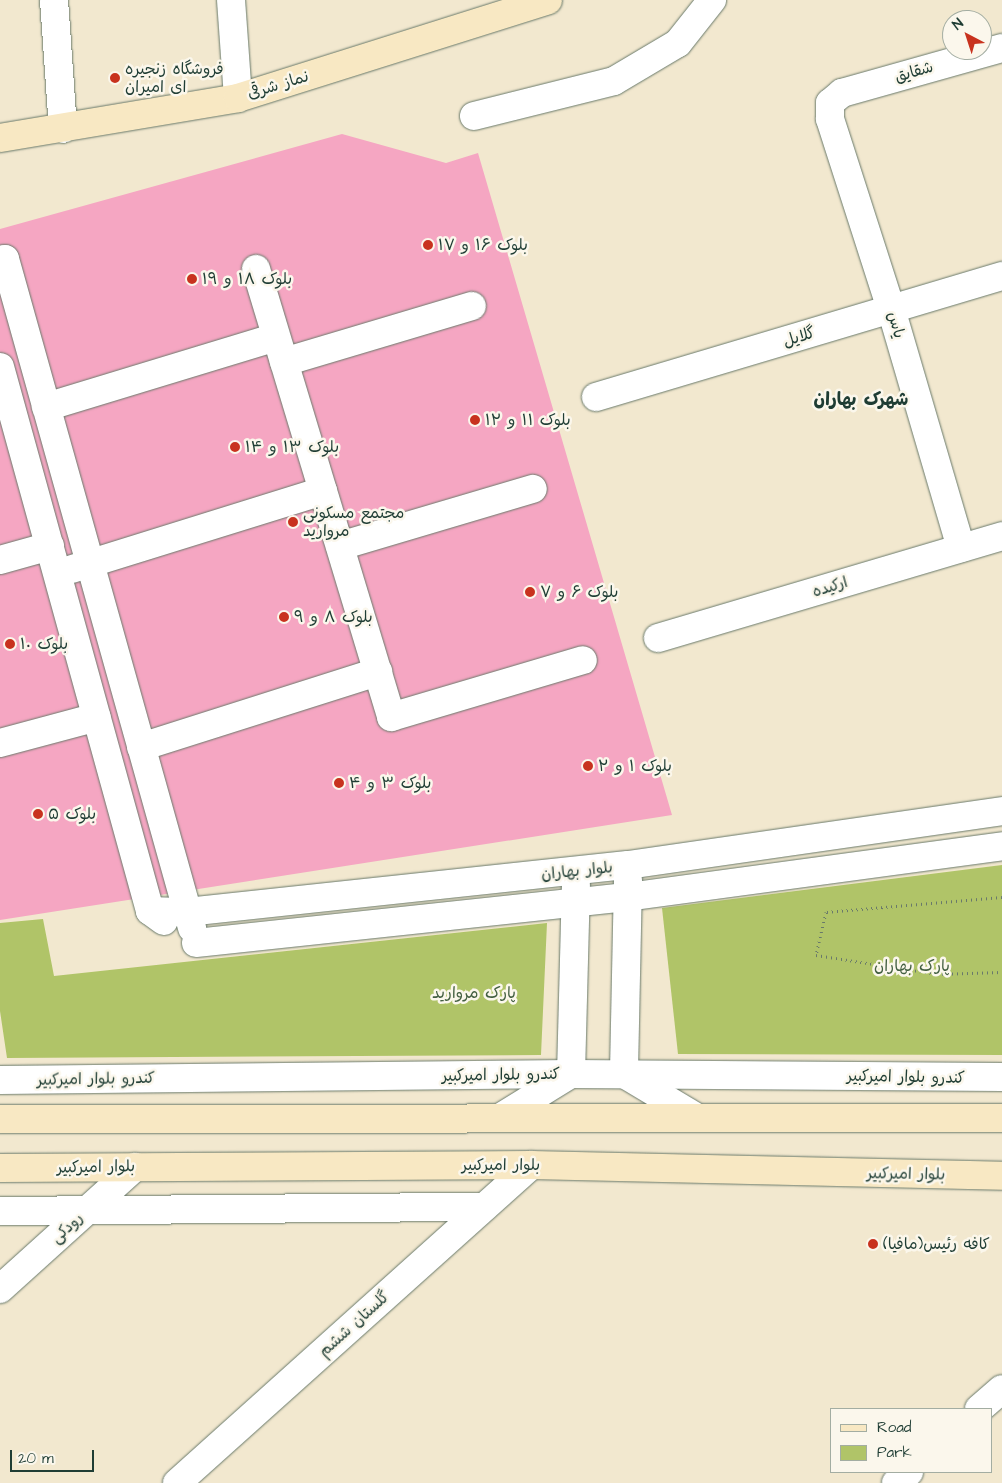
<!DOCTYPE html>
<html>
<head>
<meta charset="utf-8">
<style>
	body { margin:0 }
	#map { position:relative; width:1002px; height:1483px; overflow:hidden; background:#f2e8cf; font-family:"Architects Daughter","Playpen Sans Arabic",sans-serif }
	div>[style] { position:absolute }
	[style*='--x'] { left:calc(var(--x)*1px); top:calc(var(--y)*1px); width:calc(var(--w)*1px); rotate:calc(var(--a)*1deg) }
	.green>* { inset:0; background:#b0c468 }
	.building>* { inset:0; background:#f5a6c2 }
	.path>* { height:3px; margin-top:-1.5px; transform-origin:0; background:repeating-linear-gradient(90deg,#69796a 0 1px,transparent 0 5px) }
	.roads { filter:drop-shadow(0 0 1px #69796a) drop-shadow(0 0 1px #69796a) }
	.street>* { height:28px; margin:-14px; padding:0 14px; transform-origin:14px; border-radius:14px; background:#fff }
	.secondary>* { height:28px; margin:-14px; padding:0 14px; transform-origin:14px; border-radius:14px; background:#f8e8c3 }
	.dots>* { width:14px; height:14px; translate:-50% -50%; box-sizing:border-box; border:2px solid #fbf7ec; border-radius:50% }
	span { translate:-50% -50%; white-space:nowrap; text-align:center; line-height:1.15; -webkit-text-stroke:5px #fbf7ec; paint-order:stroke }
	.poi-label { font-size:16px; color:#1f3d34 }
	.left { translate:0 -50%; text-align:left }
	.street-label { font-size:16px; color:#1f3d34 }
	.park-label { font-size:16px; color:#435f41 }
	.neighbourhood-label { font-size:18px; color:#1f3d34; font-weight:700 }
	.legend { position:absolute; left:830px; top:1408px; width:162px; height:65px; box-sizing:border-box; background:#fbf7ec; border:1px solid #a3ada2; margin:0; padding:6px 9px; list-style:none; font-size:15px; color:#1f3d34 }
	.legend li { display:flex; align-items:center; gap:10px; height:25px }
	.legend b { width:25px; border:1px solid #a3ada2 }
	.north { position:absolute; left:942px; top:10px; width:50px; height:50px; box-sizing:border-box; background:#fbf7ec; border:1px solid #a3ada2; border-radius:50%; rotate:320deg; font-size:14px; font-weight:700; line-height:20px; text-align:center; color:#1f3d34 }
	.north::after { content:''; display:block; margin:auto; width:18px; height:22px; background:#c8321e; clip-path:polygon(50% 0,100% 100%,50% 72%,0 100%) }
	.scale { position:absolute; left:10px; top:1450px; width:84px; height:22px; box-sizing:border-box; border:2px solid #1f3d34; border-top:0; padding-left:6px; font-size:15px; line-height:18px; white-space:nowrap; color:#1f3d34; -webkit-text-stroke:4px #fbf7ec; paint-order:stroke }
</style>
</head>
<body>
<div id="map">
	<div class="green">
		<div style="clip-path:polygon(1002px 865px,1002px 1055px,678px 1054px,662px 908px)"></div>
		<div style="clip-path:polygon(43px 919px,54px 976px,547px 923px,541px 1055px,7px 1058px,0 1011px,0 923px)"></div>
	</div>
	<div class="building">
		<div style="clip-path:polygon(342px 134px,446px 163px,478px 153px,672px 815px,0 920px,0 229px)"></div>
	</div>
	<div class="path">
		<div style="--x:1002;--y:897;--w:177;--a:175.1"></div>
		<div style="--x:826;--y:912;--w:44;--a:103.1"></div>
		<div style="--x:816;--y:955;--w:122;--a:8.9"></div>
		<div style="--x:937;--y:974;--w:65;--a:-1.8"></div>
	</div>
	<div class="roads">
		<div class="street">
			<div style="--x:54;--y:0;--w:129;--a:86"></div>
			<div style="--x:231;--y:0;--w:98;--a:85.9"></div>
			<div style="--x:474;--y:116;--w:144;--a:-14"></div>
			<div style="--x:614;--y:81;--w:74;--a:-30.7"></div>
			<div style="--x:678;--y:43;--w:55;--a:-51.7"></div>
			<div style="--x:0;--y:260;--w:5;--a:-11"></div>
			<div style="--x:5;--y:259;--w:695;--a:74.38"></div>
			<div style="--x:256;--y:269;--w:468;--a:73.2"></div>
			<div style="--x:391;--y:717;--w:200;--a:-16.5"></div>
			<div style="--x:284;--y:362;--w:196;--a:-16.6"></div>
			<div style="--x:0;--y:367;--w:564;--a:74.58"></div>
			<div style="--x:150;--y:911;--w:17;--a:36"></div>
			<div style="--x:596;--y:397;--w:424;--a:-16.6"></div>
			<div style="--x:46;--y:407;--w:240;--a:-16.9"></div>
			<div style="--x:340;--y:546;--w:201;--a:-16.5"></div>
			<div style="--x:961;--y:548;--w:249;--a:-106.3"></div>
			<div style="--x:891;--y:309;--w:200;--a:-107.8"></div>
			<div style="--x:830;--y:119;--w:16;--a:-90"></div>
			<div style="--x:830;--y:103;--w:16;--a:-40"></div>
			<div style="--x:842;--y:93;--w:166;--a:-15.7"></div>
			<div style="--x:0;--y:560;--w:52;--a:-15.6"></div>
			<div style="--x:72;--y:569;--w:263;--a:-17.3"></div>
			<div style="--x:658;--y:638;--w:359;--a:-16.5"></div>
			<div style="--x:0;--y:743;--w:100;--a:-15"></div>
			<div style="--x:141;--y:747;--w:249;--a:-17.6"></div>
			<div style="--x:628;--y:880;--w:194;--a:91.2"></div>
			<div style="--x:624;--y:1074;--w:84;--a:30.8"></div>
			<div style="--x:150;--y:911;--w:37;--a:2"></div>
			<div style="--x:187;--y:912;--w:443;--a:-6.1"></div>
			<div style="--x:628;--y:865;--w:378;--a:-8.2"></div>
			<div style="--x:196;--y:943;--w:433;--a:-6.1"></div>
			<div style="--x:627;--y:897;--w:378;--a:-7.7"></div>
			<div style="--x:0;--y:1080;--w:571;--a:-0.6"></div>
			<div style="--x:571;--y:1074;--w:431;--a:0.4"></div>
			<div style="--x:501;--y:1117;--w:82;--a:-31.6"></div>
			<div style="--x:571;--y:1074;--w:189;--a:-88.5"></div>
			<div style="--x:0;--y:1211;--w:484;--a:-0.5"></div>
			<div style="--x:0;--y:1289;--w:182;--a:-42.1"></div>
			<div style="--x:979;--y:1409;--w:30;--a:-41"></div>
			<div style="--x:177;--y:1483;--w:476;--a:-41.9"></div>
			<div style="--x:896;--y:1483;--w:17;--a:-40"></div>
		</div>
		<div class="secondary">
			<div style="--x:0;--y:138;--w:241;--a:-9.5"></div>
			<div style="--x:238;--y:98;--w:325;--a:-17.5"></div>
			<div style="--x:0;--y:1119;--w:1002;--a:-0.06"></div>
			<div style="--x:0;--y:1168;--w:531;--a:-0.32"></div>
			<div style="--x:531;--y:1165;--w:471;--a:1.3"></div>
		</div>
	</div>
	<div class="dots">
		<div style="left:115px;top:78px;background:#c8321e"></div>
		<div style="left:428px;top:245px;background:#c8321e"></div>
		<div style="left:192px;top:279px;background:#c8321e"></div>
		<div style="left:475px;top:420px;background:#c8321e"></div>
		<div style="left:235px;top:447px;background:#c8321e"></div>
		<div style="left:293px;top:522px;background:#c8321e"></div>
		<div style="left:530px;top:592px;background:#c8321e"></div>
		<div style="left:284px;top:617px;background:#c8321e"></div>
		<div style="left:10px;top:644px;background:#c8321e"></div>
		<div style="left:588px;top:766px;background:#c8321e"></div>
		<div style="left:339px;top:783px;background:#c8321e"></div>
		<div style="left:38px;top:814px;background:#c8321e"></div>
		<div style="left:873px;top:1244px;background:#c8321e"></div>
	</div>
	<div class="poi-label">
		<span class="left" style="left:125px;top:78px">فروشگاه زنجیره<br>ای امیران</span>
		<span class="left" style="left:438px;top:245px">بلوک ۱۶ و ۱۷</span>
		<span class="left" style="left:202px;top:279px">بلوک ۱۸ و ۱۹</span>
		<span class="left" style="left:485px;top:420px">بلوک ۱۱ و ۱۲</span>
		<span class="left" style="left:245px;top:447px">بلوک ۱۳ و ۱۴</span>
		<span class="left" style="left:303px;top:522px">مجتمع مسکونی<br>مروارید</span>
		<span class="left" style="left:540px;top:592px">بلوک ۶ و ۷</span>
		<span class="left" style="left:294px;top:617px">بلوک ۸ و ۹</span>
		<span class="left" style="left:20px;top:644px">بلوک ۱۰</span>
		<span class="left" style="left:598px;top:766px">بلوک ۱ و ۲</span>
		<span class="left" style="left:349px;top:783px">بلوک ۳ و ۴</span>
		<span class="left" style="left:48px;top:814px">بلوک ۵</span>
		<span class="left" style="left:883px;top:1244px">کافه رئیس(مافیا)</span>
	</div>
	<div class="street-label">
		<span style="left:914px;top:72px;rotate:-16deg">شقایق</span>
		<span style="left:278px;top:85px;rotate:-17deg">نماز شرقی</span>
		<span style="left:896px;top:325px;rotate:74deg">یاس</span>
		<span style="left:799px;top:337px;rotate:-17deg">گلایل</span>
		<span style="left:830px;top:587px;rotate:-17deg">ارکیده</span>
		<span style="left:577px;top:871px;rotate:-6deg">بلوار بهاران</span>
		<span style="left:501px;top:1075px;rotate:-1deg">کندرو بلوار امیرکبیر</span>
		<span style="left:906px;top:1077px;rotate:1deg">کندرو بلوار امیرکبیر</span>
		<span style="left:96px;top:1079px;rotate:-1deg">کندرو بلوار امیرکبیر</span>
		<span style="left:501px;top:1165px">بلوار امیرکبیر</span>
		<span style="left:96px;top:1167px;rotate:-1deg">بلوار امیرکبیر</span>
		<span style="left:906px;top:1174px;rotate:1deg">بلوار امیرکبیر</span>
		<span style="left:67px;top:1228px;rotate:-42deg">رودکی</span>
		<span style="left:354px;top:1324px;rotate:-42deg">گلستان ششم</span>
	</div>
	<div class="park-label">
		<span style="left:912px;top:966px">پارک بهاران</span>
		<span style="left:474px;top:993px">پارک مروارید</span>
	</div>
	<div class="neighbourhood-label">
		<span style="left:861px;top:400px">شهرک بهاران</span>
	</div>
	<ul class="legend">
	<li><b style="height:6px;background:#f8e8c3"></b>Road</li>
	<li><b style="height:14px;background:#b0c468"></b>Park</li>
	</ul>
	<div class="north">N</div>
	<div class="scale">20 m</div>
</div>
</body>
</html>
